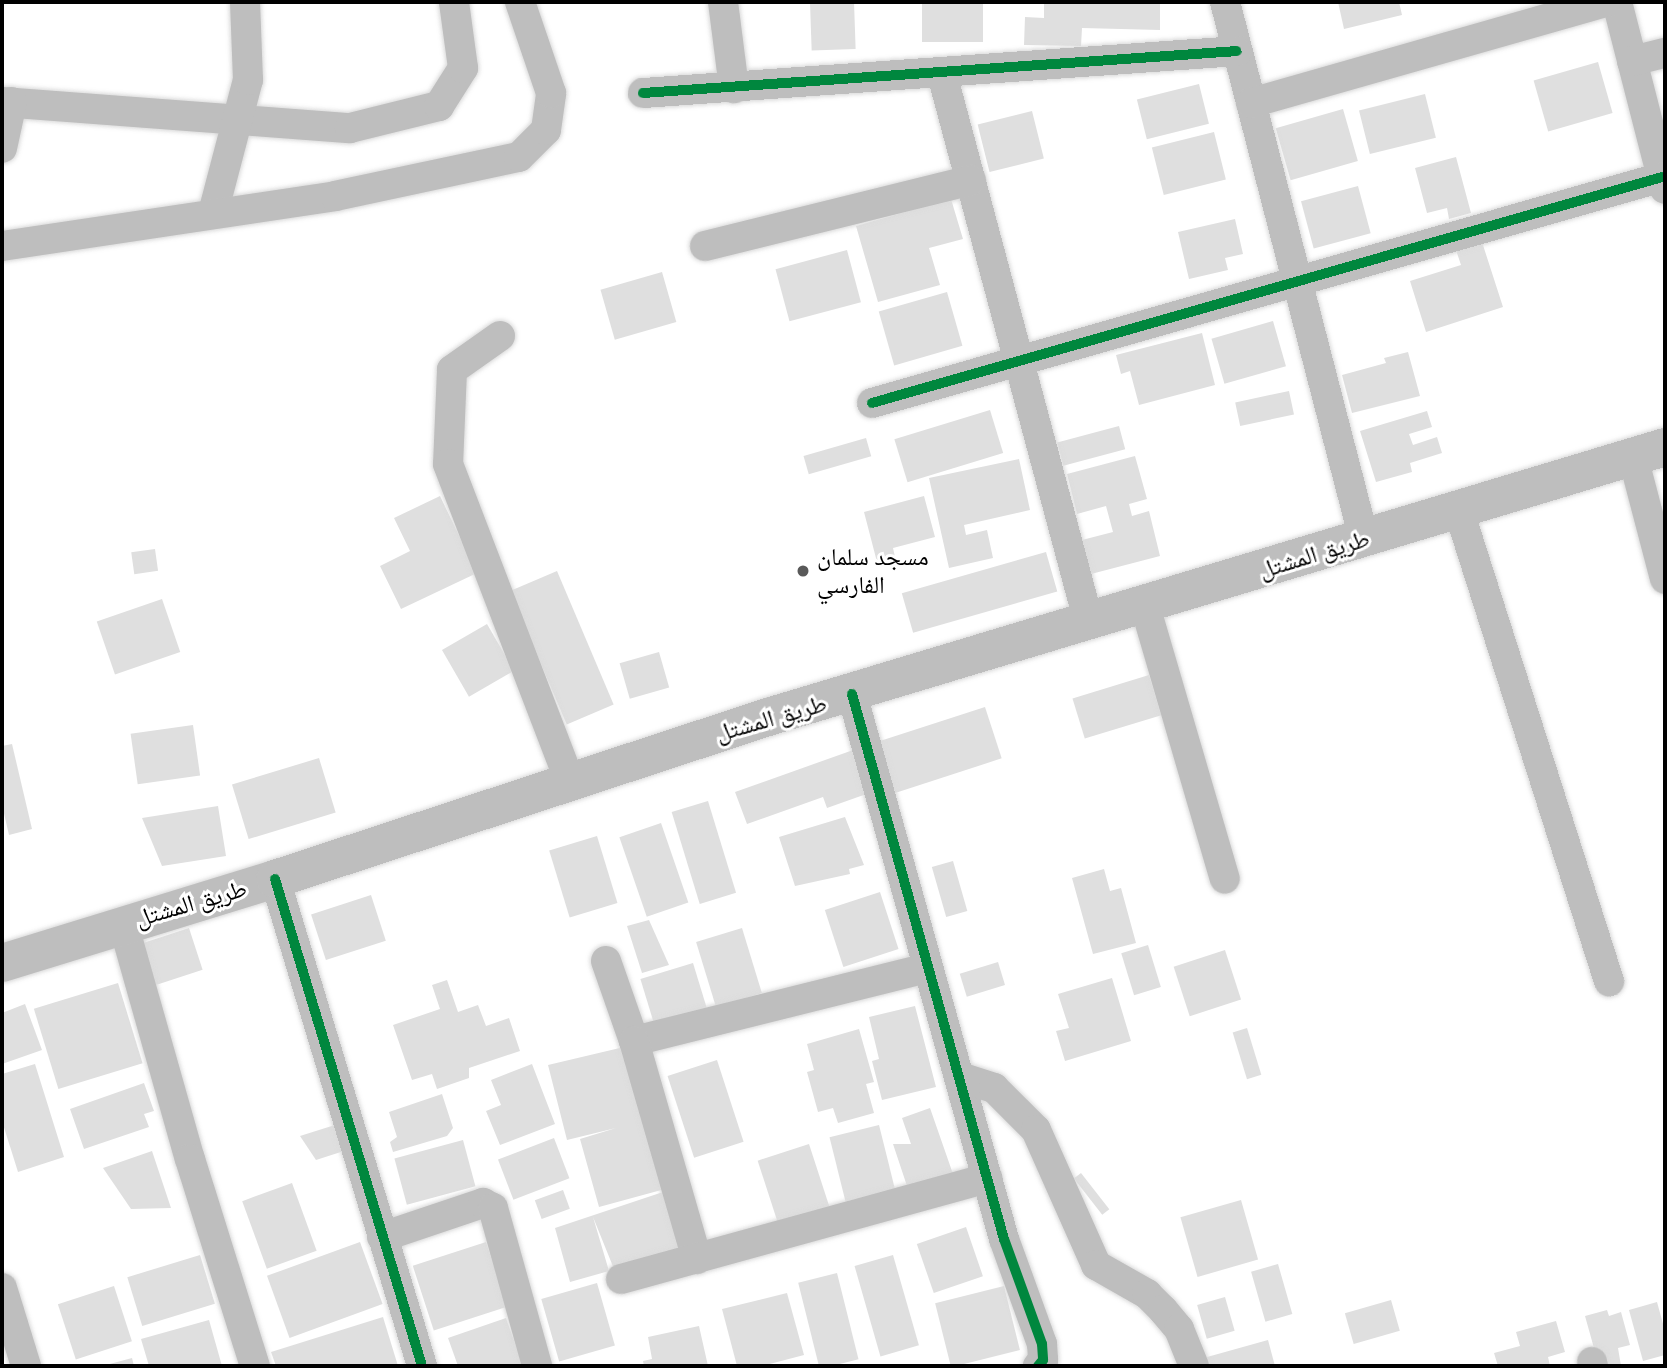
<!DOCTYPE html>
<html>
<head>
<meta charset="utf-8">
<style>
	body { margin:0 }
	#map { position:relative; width:1667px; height:1368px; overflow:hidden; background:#fff; font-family:"IBM Plex Sans","Noto Naskh Arabic",sans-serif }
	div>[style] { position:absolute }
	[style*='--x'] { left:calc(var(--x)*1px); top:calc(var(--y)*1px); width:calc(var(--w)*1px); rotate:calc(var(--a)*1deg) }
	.building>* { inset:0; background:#dfdfdf; transform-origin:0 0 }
	.roads { filter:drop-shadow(0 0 2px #dbdbdb) drop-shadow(0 0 2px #dbdbdb) }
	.minor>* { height:30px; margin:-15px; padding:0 15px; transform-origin:15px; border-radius:15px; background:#bebebe }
	.major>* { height:38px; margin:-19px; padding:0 19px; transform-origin:19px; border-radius:19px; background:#bebebe }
	.cycleway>* { height:10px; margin:-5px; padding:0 5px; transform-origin:5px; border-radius:5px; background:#00873e }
	.dots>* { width:19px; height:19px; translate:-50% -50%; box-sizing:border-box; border:4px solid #fff; border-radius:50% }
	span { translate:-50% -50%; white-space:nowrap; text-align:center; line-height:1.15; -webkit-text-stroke:6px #fff; paint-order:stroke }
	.street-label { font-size:24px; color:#000 }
	.poi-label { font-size:24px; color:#000 }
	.left { translate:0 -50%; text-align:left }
	.frame { position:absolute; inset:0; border:4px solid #000; pointer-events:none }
</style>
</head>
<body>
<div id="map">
	<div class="building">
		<div style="left:854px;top:2px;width:47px;height:44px;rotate:88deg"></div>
		<div style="left:922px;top:2px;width:61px;height:40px"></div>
		<div style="clip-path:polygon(1044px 2px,1160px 2px,1160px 30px,1082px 28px,1081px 46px,1024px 45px,1025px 17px,1044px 18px)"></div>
		<div style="clip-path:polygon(1338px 2px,1399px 2px,1402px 15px,1344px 29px)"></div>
		<div style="left:1598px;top:62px;width:53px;height:67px;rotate:74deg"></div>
		<div style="left:1199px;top:84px;width:41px;height:64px;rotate:76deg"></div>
		<div style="left:1425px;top:94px;width:45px;height:68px;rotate:76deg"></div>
		<div style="left:1343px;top:109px;width:54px;height:70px;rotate:74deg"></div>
		<div style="left:1032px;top:111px;width:49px;height:56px;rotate:76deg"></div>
		<div style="left:1214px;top:132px;width:49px;height:64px;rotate:76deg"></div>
		<div style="clip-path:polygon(1456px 157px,1471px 213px,1449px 219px,1447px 208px,1427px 213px,1415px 168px)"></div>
		<div style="left:1358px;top:186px;width:49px;height:59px;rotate:75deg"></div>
		<div style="clip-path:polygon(951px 199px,963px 239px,929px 248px,940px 285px,878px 302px,856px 226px)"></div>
		<div style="clip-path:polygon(1235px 219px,1243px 254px,1225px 258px,1228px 270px,1189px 279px,1178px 232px)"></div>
		<div style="clip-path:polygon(1482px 242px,1503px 307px,1426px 332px,1410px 281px,1461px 265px,1456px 250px)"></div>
		<div style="left:847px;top:250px;width:54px;height:74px;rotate:75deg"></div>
		<div style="left:662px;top:272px;width:52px;height:64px;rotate:74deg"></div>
		<div style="left:947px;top:292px;width:56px;height:71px;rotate:74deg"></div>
		<div style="left:1273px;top:321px;width:47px;height:64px;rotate:74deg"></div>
		<div style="clip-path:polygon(1202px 333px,1215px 385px,1139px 405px,1130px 371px,1121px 374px,1116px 355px)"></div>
		<div style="clip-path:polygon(1408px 352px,1420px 396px,1352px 413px,1342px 375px,1386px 363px,1384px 358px)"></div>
		<div style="left:1289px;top:391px;width:24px;height:55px;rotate:78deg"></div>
		<div style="left:990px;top:410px;width:45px;height:100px;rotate:73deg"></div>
		<div style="clip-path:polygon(1427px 411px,1432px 427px,1409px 434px,1413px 445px,1437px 437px,1442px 453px,1410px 463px,1412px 472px,1376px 482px,1360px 431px)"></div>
		<div style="left:1119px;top:426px;width:24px;height:64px;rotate:75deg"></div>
		<div style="left:866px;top:438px;width:19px;height:65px;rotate:74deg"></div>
		<div style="clip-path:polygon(1135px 456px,1147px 499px,1129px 504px,1132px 516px,1149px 511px,1160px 556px,1091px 574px,1082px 540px,1113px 532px,1106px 506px,1077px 514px,1067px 474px)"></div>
		<div style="clip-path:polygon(1019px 459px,1030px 510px,964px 525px,966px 535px,987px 530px,993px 558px,949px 568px,929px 478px)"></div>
		<div style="clip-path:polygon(440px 496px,477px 573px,401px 609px,380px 566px,410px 551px,394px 518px)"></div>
		<div style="clip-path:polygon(924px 496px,935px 537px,893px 548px,895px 557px,877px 562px,864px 512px)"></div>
		<div style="left:155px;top:549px;width:22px;height:24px;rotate:82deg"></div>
		<div style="left:1046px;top:552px;width:41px;height:150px;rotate:74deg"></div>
		<div style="left:557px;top:571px;width:145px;height:51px;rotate:67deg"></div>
		<div style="left:162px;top:599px;width:56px;height:69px;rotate:71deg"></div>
		<div style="left:487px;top:624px;width:54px;height:52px;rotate:60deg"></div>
		<div style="left:659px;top:652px;width:37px;height:41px;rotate:74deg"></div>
		<div style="left:1149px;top:675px;width:42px;height:80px;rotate:73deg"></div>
		<div style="left:985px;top:707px;width:54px;height:112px;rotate:72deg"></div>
		<div style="left:193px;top:725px;width:51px;height:63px;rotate:82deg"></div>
		<div style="clip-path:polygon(12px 744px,32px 829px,9px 835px,2px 805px,2px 746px)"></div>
		<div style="clip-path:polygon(856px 749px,872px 792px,827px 808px,823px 797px,747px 824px,735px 792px)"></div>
		<div style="left:319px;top:758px;width:57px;height:91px;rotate:73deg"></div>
		<div style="left:708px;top:801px;width:96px;height:38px;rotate:73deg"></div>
		<div style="clip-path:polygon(218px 806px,226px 856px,162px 866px,142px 818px)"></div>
		<div style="clip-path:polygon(845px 817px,864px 865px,849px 869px,850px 874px,795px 886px,779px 837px)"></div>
		<div style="left:661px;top:823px;width:84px;height:44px;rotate:71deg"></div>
		<div style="left:597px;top:836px;width:70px;height:50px;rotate:73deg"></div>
		<div style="left:953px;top:861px;width:52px;height:22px;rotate:74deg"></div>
		<div style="clip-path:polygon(1104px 869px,1110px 891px,1121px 888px,1136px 943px,1093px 954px,1072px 878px)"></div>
		<div style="left:880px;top:892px;width:60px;height:58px;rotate:72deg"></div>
		<div style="left:371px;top:895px;width:48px;height:63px;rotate:72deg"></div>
		<div style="clip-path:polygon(649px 920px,669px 965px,642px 973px,627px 926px)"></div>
		<div style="left:189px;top:928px;width:44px;height:49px;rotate:72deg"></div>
		<div style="left:742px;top:928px;width:68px;height:48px;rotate:73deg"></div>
		<div style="left:1148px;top:945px;width:44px;height:28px;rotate:73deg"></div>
		<div style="left:1225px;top:950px;width:52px;height:54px;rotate:72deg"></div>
		<div style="left:998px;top:962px;width:24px;height:40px;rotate:73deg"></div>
		<div style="left:693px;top:963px;width:58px;height:55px;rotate:73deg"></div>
		<div style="clip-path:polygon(1112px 978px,1131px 1041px,1065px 1061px,1056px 1031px,1069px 1028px,1058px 994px)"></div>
		<div style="clip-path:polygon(447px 980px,458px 1012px,478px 1005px,486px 1026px,509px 1018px,520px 1051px,469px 1068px,469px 1078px,437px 1089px,432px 1074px,412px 1080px,393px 1025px,440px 1009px,432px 985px)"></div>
		<div style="left:118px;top:983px;width:84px;height:88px;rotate:73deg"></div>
		<div style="clip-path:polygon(25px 1004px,42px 1050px,2px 1064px,2px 1013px)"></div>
		<div style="clip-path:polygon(915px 1006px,936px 1087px,882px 1100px,872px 1061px,879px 1059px,869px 1017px)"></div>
		<div style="left:1247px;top:1028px;width:49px;height:15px;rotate:73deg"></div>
		<div style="clip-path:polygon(859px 1029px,874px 1082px,866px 1084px,874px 1113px,838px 1123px,833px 1108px,818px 1112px,807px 1072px,814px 1070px,807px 1044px)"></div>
		<div style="clip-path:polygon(624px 1047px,665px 1189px,599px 1207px,580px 1139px,616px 1128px,567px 1140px,548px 1065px)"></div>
		<div style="left:717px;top:1060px;width:86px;height:52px;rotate:72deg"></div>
		<div style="clip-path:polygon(35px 1064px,64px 1157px,18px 1172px,2px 1121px,2px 1074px)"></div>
		<div style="clip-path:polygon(532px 1064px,555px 1124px,500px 1145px,486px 1111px,501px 1105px,491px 1080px)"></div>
		<div style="clip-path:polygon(144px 1083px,154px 1111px,144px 1114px,149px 1127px,84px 1149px,70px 1109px)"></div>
		<div style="clip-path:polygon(442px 1094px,453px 1128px,447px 1136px,393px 1152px,390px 1142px,397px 1137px,389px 1112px)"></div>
		<div style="clip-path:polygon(930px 1108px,953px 1174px,908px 1189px,893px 1144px,911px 1144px,902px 1118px)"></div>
		<div style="clip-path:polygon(338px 1124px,347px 1150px,316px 1160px,300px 1136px)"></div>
		<div style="left:879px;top:1125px;width:66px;height:51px;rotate:76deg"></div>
		<div style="left:554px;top:1138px;width:43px;height:60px;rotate:69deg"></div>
		<div style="left:463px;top:1140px;width:48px;height:71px;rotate:75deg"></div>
		<div style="left:809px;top:1144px;width:69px;height:54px;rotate:72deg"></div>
		<div style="clip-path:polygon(152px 1151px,171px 1208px,131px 1209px,103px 1168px)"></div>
		<div style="left:1081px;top:1173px;width:46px;height:9px;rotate:52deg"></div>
		<div style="left:292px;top:1183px;width:72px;height:53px;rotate:70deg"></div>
		<div style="left:563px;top:1190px;width:20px;height:30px;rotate:70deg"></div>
		<div style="clip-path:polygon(663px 1192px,681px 1248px,614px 1269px,593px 1217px,609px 1271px,570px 1282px,555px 1228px)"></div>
		<div style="left:1241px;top:1200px;width:62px;height:63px;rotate:74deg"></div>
		<div style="left:966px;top:1227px;width:52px;height:52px;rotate:71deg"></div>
		<div style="left:360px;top:1242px;width:66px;height:99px;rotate:70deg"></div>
		<div style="left:486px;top:1242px;width:68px;height:77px;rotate:72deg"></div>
		<div style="left:200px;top:1255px;width:51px;height:76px;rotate:73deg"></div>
		<div style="left:893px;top:1255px;width:94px;height:40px;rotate:74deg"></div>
		<div style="left:1278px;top:1264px;width:52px;height:28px;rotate:74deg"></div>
		<div style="left:837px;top:1273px;width:89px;height:40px;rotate:76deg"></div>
		<div style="left:597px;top:1283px;width:65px;height:58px;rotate:74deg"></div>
		<div style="left:114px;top:1286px;width:58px;height:59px;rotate:72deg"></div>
		<div style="left:1004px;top:1286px;width:66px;height:71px;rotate:76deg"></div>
		<div style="clip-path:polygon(787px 1293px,804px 1355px,762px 1366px,737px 1366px,722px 1309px)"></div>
		<div style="left:1225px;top:1297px;width:35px;height:29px;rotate:74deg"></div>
		<div style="left:1391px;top:1300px;width:32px;height:48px;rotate:74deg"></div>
		<div style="clip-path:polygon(1657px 1302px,1665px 1331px,1665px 1355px,1643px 1361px,1629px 1310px)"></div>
		<div style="clip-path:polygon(1607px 1310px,1609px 1316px,1621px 1312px,1630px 1345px,1618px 1348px,1621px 1366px,1599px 1366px,1585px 1316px)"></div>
		<div style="clip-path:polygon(383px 1317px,398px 1366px,276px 1366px,271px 1352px)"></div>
		<div style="clip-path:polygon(506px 1318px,523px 1366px,458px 1366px,448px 1338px)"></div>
		<div style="clip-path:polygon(209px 1320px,222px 1366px,149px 1366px,141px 1339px)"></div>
		<div style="clip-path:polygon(1556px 1321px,1565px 1352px,1548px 1357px,1550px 1366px,1498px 1366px,1494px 1353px,1520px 1346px,1516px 1332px)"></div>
		<div style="clip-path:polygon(699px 1326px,708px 1366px,644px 1366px,643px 1361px,652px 1359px,648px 1337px)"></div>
		<div style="clip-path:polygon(1268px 1340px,1275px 1366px,1202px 1366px,1200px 1359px)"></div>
		<div style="clip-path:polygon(132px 1358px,134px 1366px,106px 1366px,106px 1365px)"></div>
	</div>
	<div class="roads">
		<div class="minor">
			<div style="--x:723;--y:2;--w:87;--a:82.7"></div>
			<div style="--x:1225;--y:2;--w:555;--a:75.49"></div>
			<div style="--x:1617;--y:2;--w:193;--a:75.6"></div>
			<div style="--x:1632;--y:61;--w:34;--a:-14"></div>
			<div style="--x:942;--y:74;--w:568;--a:75.01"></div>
			<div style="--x:643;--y:93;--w:595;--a:-4.04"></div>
			<div style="--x:2;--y:102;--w:349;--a:4.3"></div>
			<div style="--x:350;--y:128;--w:92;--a:-13.9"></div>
			<div style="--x:439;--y:106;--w:45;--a:-57.7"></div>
			<div style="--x:463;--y:68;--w:67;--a:-97.8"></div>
			<div style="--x:1251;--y:103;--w:369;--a:-15.9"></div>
			<div style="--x:2;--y:148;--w:47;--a:-77.7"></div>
			<div style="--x:213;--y:213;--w:138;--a:-75.3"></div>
			<div style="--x:248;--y:80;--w:78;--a:-92.2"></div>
			<div style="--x:2;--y:246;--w:337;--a:-8.5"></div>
			<div style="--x:335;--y:196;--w:188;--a:-12"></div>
			<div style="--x:519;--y:157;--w:38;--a:-45"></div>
			<div style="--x:546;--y:130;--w:37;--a:-82"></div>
			<div style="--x:551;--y:93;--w:96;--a:-108.8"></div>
			<div style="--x:705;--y:246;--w:274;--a:-13.9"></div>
			<div style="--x:500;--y:336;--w:59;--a:144.7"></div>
			<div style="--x:452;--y:370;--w:94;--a:92.4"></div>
			<div style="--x:448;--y:464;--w:341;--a:69"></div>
			<div style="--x:872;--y:403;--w:822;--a:-15.96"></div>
			<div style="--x:1633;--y:457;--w:126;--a:75.3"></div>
			<div style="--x:1458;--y:508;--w:497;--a:72.3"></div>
			<div style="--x:1145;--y:606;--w:284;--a:73.7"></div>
			<div style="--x:852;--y:694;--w:566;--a:74.42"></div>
			<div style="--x:1004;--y:1239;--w:112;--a:70.1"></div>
			<div style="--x:1042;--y:1344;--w:16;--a:86"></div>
			<div style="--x:1043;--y:1360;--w:8;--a:130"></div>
			<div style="--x:275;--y:879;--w:509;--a:73.2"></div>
			<div style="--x:123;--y:923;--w:245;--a:74.2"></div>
			<div style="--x:190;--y:1159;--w:217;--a:72.6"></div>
			<div style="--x:606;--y:961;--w:85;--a:70.7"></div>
			<div style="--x:634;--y:1041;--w:301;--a:-14"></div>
			<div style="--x:634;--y:1041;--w:227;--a:73.9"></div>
			<div style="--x:960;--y:1077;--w:36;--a:18"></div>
			<div style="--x:994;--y:1088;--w:59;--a:45"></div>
			<div style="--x:1036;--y:1130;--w:148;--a:66"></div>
			<div style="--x:1096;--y:1265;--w:59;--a:29.6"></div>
			<div style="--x:1147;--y:1294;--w:23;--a:45"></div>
			<div style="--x:1163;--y:1310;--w:25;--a:50"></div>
			<div style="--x:1179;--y:1329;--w:40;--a:68"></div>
			<div style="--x:382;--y:1237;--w:107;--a:-18.6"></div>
			<div style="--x:483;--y:1203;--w:11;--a:27"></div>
			<div style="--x:493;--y:1208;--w:164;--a:74.4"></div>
			<div style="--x:621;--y:1279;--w:380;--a:-15.4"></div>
			<div style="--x:2;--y:1288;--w:82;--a:72.9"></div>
			<div style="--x:1592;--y:1362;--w:4;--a:76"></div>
		</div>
		<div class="major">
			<div style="--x:2;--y:963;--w:286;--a:-17.1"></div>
			<div style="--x:275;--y:879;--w:519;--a:-18.19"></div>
			<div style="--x:768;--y:717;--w:937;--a:-16.75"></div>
		</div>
	</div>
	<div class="cycleway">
		<div style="--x:643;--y:93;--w:595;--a:-4.04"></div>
		<div style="--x:872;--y:403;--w:822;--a:-15.96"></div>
		<div style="--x:852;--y:694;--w:566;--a:74.42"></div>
		<div style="--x:1004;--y:1239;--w:112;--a:70.1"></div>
		<div style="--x:1042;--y:1344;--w:16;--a:86"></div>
		<div style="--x:1043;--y:1360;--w:8;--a:130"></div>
		<div style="--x:275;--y:879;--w:509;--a:73.2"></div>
	</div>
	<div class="dots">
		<div style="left:803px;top:571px;background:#595959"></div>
	</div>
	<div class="street-label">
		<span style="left:1314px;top:554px;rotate:-17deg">طريق المشتل</span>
		<span style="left:771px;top:718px;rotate:-16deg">طريق المشتل</span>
		<span style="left:191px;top:903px;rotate:-16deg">طريق المشتل</span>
	</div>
	<div class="poi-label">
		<span class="left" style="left:817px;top:571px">مسجد سلمان<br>الفارسي</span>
	</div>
	<div class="frame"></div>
</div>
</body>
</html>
